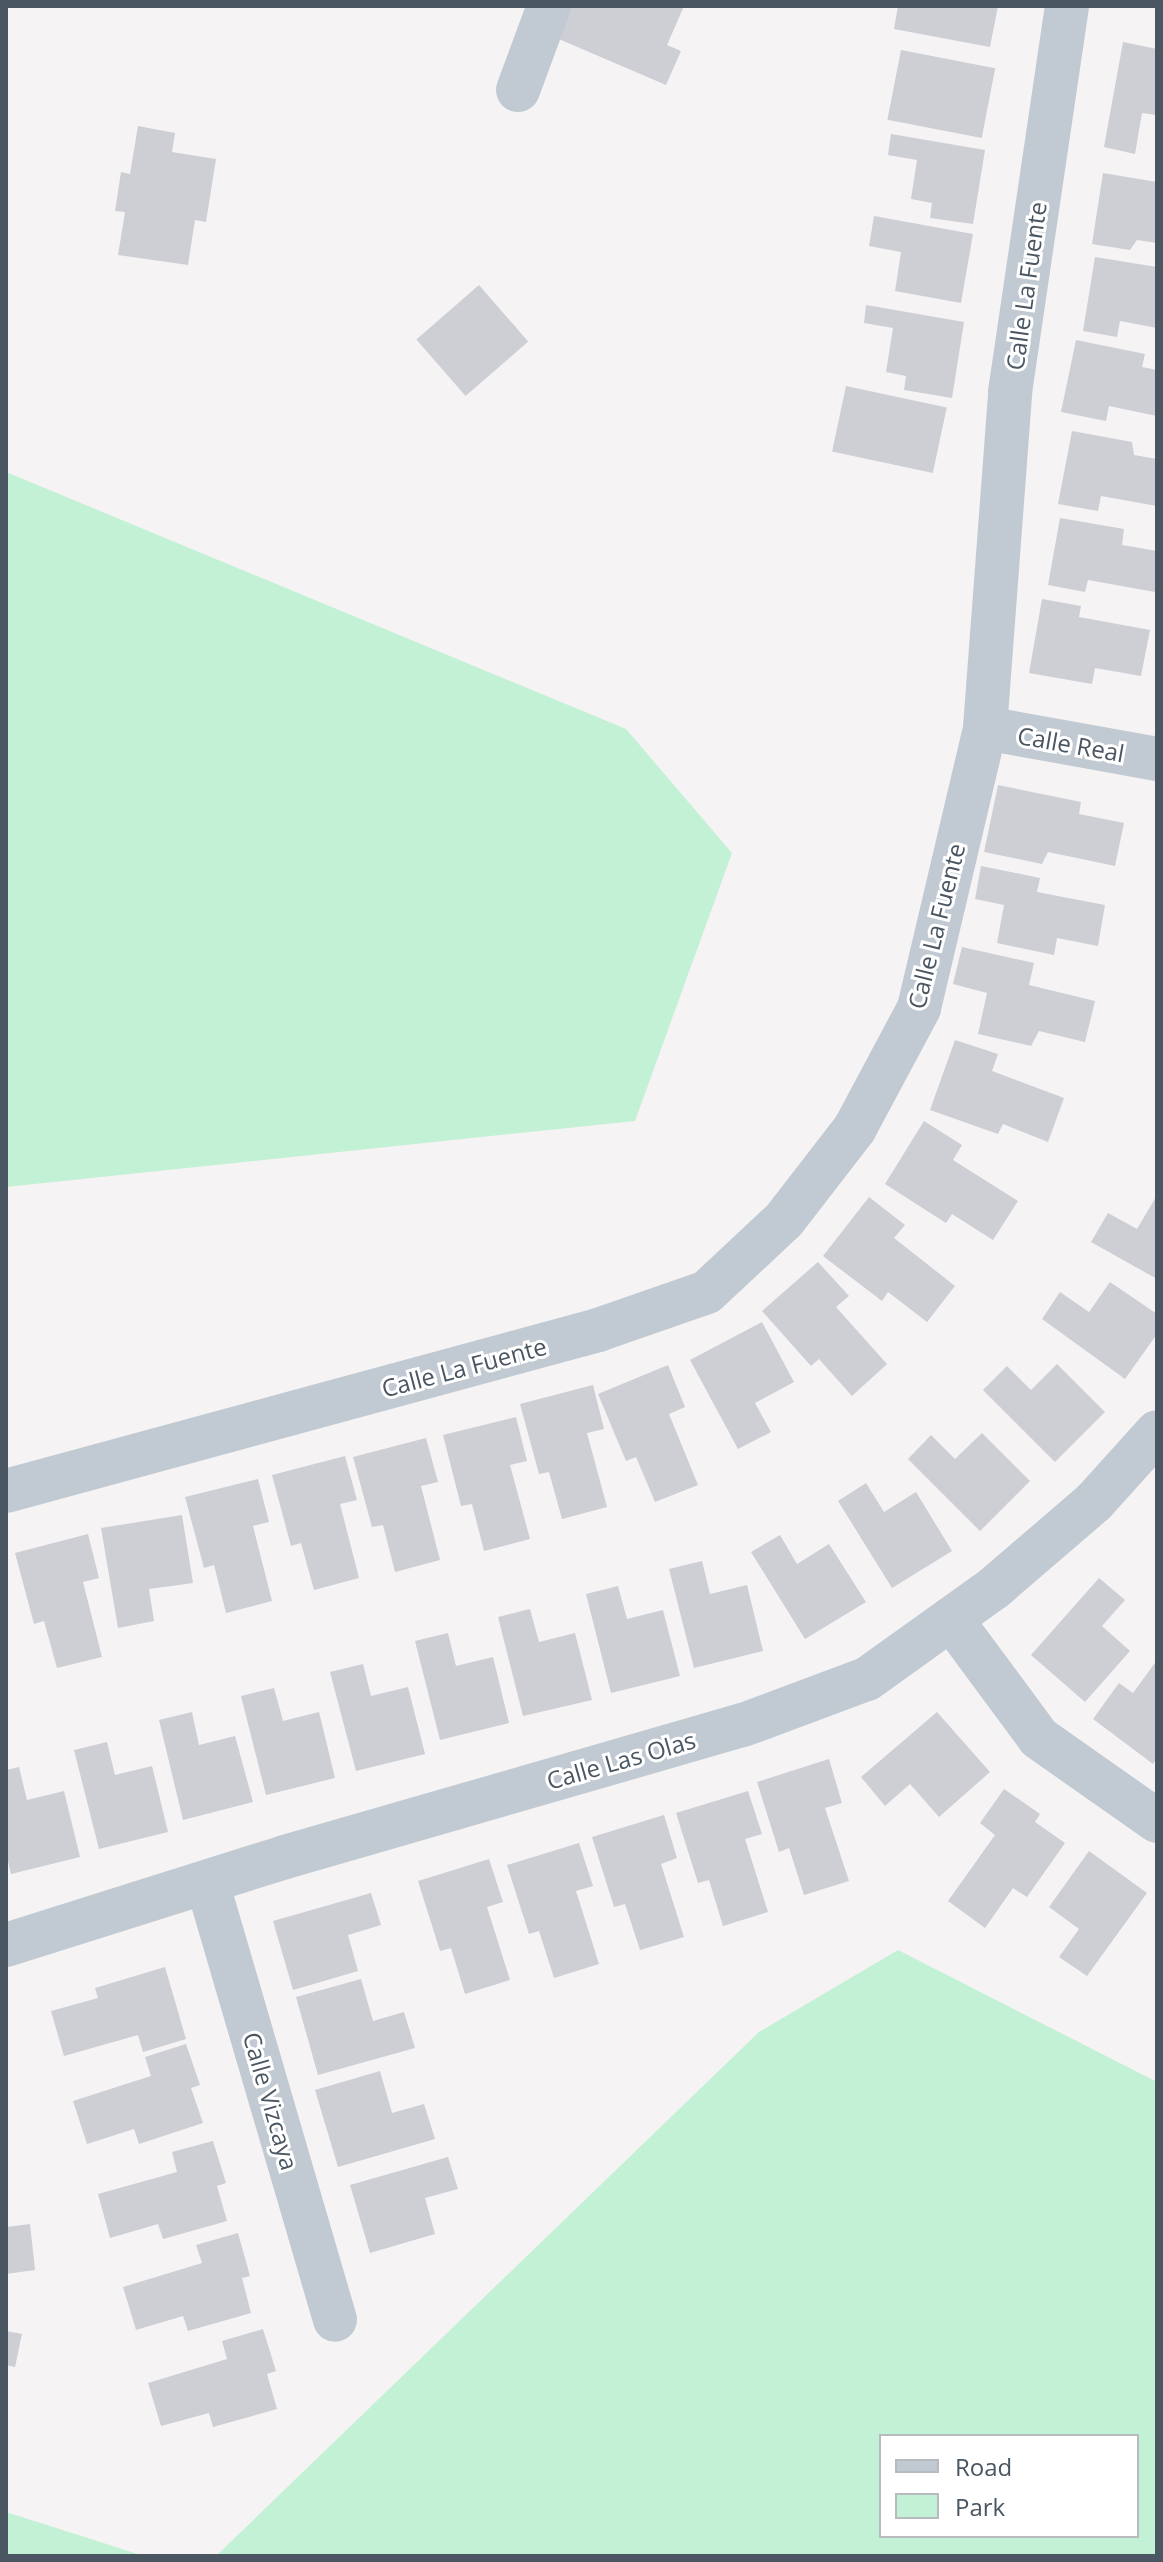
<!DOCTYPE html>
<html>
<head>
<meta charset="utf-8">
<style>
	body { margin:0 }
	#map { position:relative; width:1163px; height:2562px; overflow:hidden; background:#f5f3f3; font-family:"Open Sans",sans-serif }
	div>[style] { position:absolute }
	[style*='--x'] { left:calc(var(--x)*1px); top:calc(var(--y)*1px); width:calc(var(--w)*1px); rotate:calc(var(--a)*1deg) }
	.green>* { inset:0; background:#c3f1d5 }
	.building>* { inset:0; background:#cdcfd5; transform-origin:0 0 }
	.street>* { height:44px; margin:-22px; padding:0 22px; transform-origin:22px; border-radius:22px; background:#c1cad2 }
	span { translate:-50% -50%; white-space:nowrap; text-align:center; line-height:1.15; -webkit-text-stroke:6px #fff; paint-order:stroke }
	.street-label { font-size:24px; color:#4a5661 }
	.frame { position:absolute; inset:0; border:8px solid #4a5661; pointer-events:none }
	.legend { position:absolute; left:879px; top:2434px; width:260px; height:104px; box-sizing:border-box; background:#fff; border:2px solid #b7bbc0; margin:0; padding:10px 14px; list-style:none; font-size:24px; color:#4a5661 }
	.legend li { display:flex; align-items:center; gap:16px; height:40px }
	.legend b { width:40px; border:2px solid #b7bbc0 }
</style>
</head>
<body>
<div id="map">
	<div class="green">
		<div style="clip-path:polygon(6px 472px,626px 729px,732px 853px,635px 1121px,6px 1187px)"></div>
		<div style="clip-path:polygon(evenodd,898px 1950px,1157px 2082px,1157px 2556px,216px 2556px,759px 2032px,898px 1950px,881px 2436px,1137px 2436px,1137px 2536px,881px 2536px,881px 2436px)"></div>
		<div style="clip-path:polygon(6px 2512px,144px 2556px,6px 2556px)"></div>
	</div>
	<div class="building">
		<div style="clip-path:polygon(559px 6px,684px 6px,667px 45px,681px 51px,666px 85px,547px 34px)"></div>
		<div style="clip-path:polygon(898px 6px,998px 6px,990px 47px,894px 29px)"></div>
		<div style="clip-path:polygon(1123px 42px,1157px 49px,1157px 115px,1142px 113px,1135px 154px,1104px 147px)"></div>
		<div style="left:901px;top:50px;width:96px;height:71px;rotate:11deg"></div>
		<div style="clip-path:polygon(138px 126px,175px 133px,172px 152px,216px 159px,206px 222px,195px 220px,188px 265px,118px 255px,125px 212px,115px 211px,121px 172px,130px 174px)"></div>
		<div style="clip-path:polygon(891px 134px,985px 150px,973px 224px,930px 218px,932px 203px,911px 199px,917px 160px,888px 155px)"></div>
		<div style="clip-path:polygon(1103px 173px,1157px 182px,1157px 243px,1137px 240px,1130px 250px,1092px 244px)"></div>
		<div style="clip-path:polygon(874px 216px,973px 234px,961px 303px,895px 291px,901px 252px,869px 246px)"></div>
		<div style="clip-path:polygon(1095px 257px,1157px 267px,1157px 328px,1120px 321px,1117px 337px,1083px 331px)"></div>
		<div style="left:479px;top:285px;width:75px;height:83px;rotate:49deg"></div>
		<div style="clip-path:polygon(866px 305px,964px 322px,952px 398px,904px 390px,906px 376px,886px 372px,893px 328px,864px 323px)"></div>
		<div style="clip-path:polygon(1076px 340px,1145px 354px,1142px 367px,1157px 370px,1157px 416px,1109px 406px,1106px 421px,1061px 412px)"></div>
		<div style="left:846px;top:386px;width:103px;height:67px;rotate:12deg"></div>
		<div style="clip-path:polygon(1072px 431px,1132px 442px,1134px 455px,1157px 459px,1157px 506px,1101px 496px,1098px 511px,1058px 504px)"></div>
		<div style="clip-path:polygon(1060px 518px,1124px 529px,1122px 545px,1157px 551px,1155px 592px,1088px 580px,1085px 592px,1048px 585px)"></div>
		<div style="clip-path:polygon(1042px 599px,1081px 606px,1079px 617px,1150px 630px,1141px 676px,1095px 668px,1092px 684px,1029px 673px)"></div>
		<div style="clip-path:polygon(998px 785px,1081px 802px,1079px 814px,1124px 823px,1115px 866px,1048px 852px,1042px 864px,984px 852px)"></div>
		<div style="clip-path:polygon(981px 866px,1040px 878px,1037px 892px,1105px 905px,1098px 946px,1057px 938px,1054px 955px,997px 943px,1004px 905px,975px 899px)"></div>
		<div style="clip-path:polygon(962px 947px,1034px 963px,1029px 985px,1095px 1001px,1085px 1042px,1039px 1031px,1031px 1046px,978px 1034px,987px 993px,953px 984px)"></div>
		<div style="clip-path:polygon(955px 1040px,998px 1054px,992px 1071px,1064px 1098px,1048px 1142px,1003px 1124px,998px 1134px,930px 1110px)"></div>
		<div style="clip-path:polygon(924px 1121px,962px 1145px,953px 1160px,1018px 1201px,993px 1240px,952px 1214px,946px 1223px,885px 1184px)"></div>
		<div style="clip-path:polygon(1157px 1195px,1157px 1279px,1091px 1242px,1108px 1213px,1137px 1229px)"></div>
		<div style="clip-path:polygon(869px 1197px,905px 1225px,894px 1238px,955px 1286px,927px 1322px,888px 1292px,882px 1301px,823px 1256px)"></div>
		<div style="clip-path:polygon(818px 1262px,849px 1296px,836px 1307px,887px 1364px,852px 1396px,819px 1359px,811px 1366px,762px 1311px)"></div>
		<div style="clip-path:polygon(1110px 1282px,1157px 1314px,1157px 1334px,1125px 1379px,1042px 1319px,1060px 1292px,1089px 1312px)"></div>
		<div style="clip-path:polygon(762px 1322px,794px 1382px,755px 1403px,771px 1432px,738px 1449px,690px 1360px)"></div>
		<div style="clip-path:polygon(1057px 1364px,1105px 1412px,1055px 1462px,983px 1390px,1007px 1366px,1031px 1390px)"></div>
		<div style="clip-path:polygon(668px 1365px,685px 1407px,669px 1414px,698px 1485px,655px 1502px,636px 1457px,626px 1461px,598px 1394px)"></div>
		<div style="clip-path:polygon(593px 1385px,604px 1429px,587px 1433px,607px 1507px,562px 1519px,549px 1472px,539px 1474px,520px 1404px)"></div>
		<div style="clip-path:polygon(516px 1417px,527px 1461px,510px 1465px,530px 1539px,484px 1551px,472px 1504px,461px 1506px,443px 1435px)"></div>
		<div style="clip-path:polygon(982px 1433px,1030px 1481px,980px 1531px,908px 1459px,931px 1435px,955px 1459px)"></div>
		<div style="clip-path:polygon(426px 1438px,438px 1482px,421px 1486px,440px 1560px,395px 1572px,383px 1525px,372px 1527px,353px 1457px)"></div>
		<div style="clip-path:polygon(345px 1456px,357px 1500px,340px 1504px,359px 1578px,314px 1590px,301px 1543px,291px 1546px,272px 1475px)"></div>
		<div style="clip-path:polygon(258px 1479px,269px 1522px,253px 1526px,272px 1601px,226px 1613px,214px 1565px,204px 1568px,185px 1497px)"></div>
		<div style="clip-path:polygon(866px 1483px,884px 1512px,916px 1492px,952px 1551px,892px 1588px,838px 1501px)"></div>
		<div style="clip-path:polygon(182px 1515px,193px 1583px,149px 1589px,154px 1621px,118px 1628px,101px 1528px)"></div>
		<div style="clip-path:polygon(88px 1534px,99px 1578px,83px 1582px,102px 1657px,57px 1668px,44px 1621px,34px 1624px,15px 1553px)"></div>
		<div style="clip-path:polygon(780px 1535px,797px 1564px,829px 1544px,866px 1602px,805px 1639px,751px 1552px)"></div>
		<div style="clip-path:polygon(702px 1561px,710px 1594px,747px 1585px,763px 1651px,694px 1668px,669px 1569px)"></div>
		<div style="clip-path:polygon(1099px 1578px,1125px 1600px,1102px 1626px,1130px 1651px,1085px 1702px,1031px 1655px)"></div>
		<div style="clip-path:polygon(618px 1586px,627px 1619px,663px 1610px,680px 1676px,611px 1693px,586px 1594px)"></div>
		<div style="clip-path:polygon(530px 1609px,539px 1642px,575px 1633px,592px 1700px,523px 1716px,498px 1617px)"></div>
		<div style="clip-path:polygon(448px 1633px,456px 1666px,493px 1657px,509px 1723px,440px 1740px,415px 1641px)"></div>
		<div style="clip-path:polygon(1157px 1660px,1157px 1758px,1153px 1764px,1093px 1719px,1119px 1683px,1133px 1693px)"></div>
		<div style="clip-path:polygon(363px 1664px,371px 1696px,408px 1687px,425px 1754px,356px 1771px,330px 1672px)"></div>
		<div style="clip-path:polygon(274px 1688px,283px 1721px,319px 1712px,335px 1778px,266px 1795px,241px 1696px)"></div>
		<div style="clip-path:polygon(192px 1712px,199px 1745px,235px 1736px,253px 1802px,183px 1820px,159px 1720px)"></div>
		<div style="clip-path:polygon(937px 1712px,990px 1772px,939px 1817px,910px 1784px,885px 1806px,861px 1777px)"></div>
		<div style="clip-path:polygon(107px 1742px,115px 1775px,152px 1766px,168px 1832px,99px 1849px,74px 1750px)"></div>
		<div style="clip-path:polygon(829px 1759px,842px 1803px,825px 1808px,849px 1881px,804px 1895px,789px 1848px,779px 1852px,757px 1782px)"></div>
		<div style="clip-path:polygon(19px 1767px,27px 1800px,64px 1791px,80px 1857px,11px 1874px,6px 1853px,6px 1770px)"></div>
		<div style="clip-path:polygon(1004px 1789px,1040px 1814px,1035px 1822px,1065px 1843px,1027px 1897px,1013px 1888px,985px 1928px,948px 1901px,995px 1835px,980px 1823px)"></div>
		<div style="clip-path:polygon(748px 1791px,762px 1834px,745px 1839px,768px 1912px,723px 1926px,709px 1880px,698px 1883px,676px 1813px)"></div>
		<div style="clip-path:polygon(664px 1815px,677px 1858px,661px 1864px,684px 1937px,640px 1950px,625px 1904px,614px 1907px,592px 1837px)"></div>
		<div style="clip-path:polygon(579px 1843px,593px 1886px,576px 1891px,599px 1964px,554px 1978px,539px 1931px,529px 1934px,507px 1865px)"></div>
		<div style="clip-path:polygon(1089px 1851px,1147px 1893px,1087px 1976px,1059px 1957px,1079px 1929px,1049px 1907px)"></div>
		<div style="clip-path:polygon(489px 1859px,503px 1902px,487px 1907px,510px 1980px,465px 1994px,451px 1948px,440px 1951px,418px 1881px)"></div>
		<div style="clip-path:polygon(371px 1893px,381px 1925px,348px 1935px,358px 1971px,293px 1990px,273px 1921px)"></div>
		<div style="clip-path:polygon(165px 1967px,186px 2039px,143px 2052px,138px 2035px,64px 2056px,51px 2011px,98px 1998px,95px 1988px)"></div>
		<div style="clip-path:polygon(361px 1979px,373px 2021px,404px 2012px,415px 2048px,318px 2075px,296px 1997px)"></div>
		<div style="clip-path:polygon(186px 2044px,200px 2085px,191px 2088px,203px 2123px,139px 2144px,134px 2129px,87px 2144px,73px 2101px,151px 2076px,145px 2057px)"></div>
		<div style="clip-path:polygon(380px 2071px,392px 2113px,424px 2104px,435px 2139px,338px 2167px,315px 2090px)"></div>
		<div style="clip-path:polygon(213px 2141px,226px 2183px,217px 2186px,227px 2221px,163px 2239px,158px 2224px,110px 2238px,98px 2194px,177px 2172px,172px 2152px)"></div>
		<div style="clip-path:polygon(448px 2157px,458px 2189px,425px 2198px,435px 2234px,370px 2253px,350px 2185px)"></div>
		<div style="clip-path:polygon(30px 2224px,35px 2270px,6px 2274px,6px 2227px)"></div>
		<div style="clip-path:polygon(238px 2233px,250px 2276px,242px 2278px,251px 2313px,188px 2331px,183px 2316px,136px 2330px,123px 2287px,202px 2263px,196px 2245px)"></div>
		<div style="clip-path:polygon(263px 2329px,276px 2371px,267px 2374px,277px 2409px,213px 2427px,209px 2413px,161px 2426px,148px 2383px,227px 2359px,222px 2341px)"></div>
		<div style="clip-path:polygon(6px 2331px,22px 2334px,15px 2367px,6px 2365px)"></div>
	</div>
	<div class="street">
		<div style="--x:518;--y:90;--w:90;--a:-69.7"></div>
		<div style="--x:985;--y:728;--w:175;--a:10.2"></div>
		<div style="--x:6;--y:1491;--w:614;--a:-15.21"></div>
		<div style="--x:598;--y:1330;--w:115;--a:-19.2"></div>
		<div style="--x:707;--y:1292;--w:105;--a:-43.1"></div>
		<div style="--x:784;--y:1220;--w:116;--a:-52.3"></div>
		<div style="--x:855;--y:1128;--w:136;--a:-61.9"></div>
		<div style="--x:919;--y:1008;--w:288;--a:-76.7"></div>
		<div style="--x:985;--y:728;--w:337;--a:-85.7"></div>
		<div style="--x:1010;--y:392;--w:390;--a:-81.6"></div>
		<div style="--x:951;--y:1619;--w:148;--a:53.5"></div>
		<div style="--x:1039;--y:1738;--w:144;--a:35.1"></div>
		<div style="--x:207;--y:1882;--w:456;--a:73.7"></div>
		<div style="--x:6;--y:1945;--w:293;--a:-17.5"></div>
		<div style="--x:285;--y:1857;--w:477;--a:-16.1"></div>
		<div style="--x:743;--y:1725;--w:132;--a:-20.4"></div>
		<div style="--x:867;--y:1679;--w:156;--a:-35.6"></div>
		<div style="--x:994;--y:1588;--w:132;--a:-40.7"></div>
		<div style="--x:1094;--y:1502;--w:94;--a:-48"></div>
	</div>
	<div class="street-label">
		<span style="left:1026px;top:286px;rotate:-82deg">Calle La Fuente</span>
		<span style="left:1071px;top:744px;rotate:10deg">Calle Real</span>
		<span style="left:936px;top:926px;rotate:-76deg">Calle La Fuente</span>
		<span style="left:464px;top:1367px;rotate:-15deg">Calle La Fuente</span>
		<span style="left:621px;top:1760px;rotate:-16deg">Calle Las Olas</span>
		<span style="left:271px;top:2101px;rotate:74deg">Calle Vizcaya</span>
	</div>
	<div class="frame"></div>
	<ul class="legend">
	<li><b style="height:10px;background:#c1cad2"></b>Road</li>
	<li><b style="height:22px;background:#c3f1d5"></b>Park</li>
	</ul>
</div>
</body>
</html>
